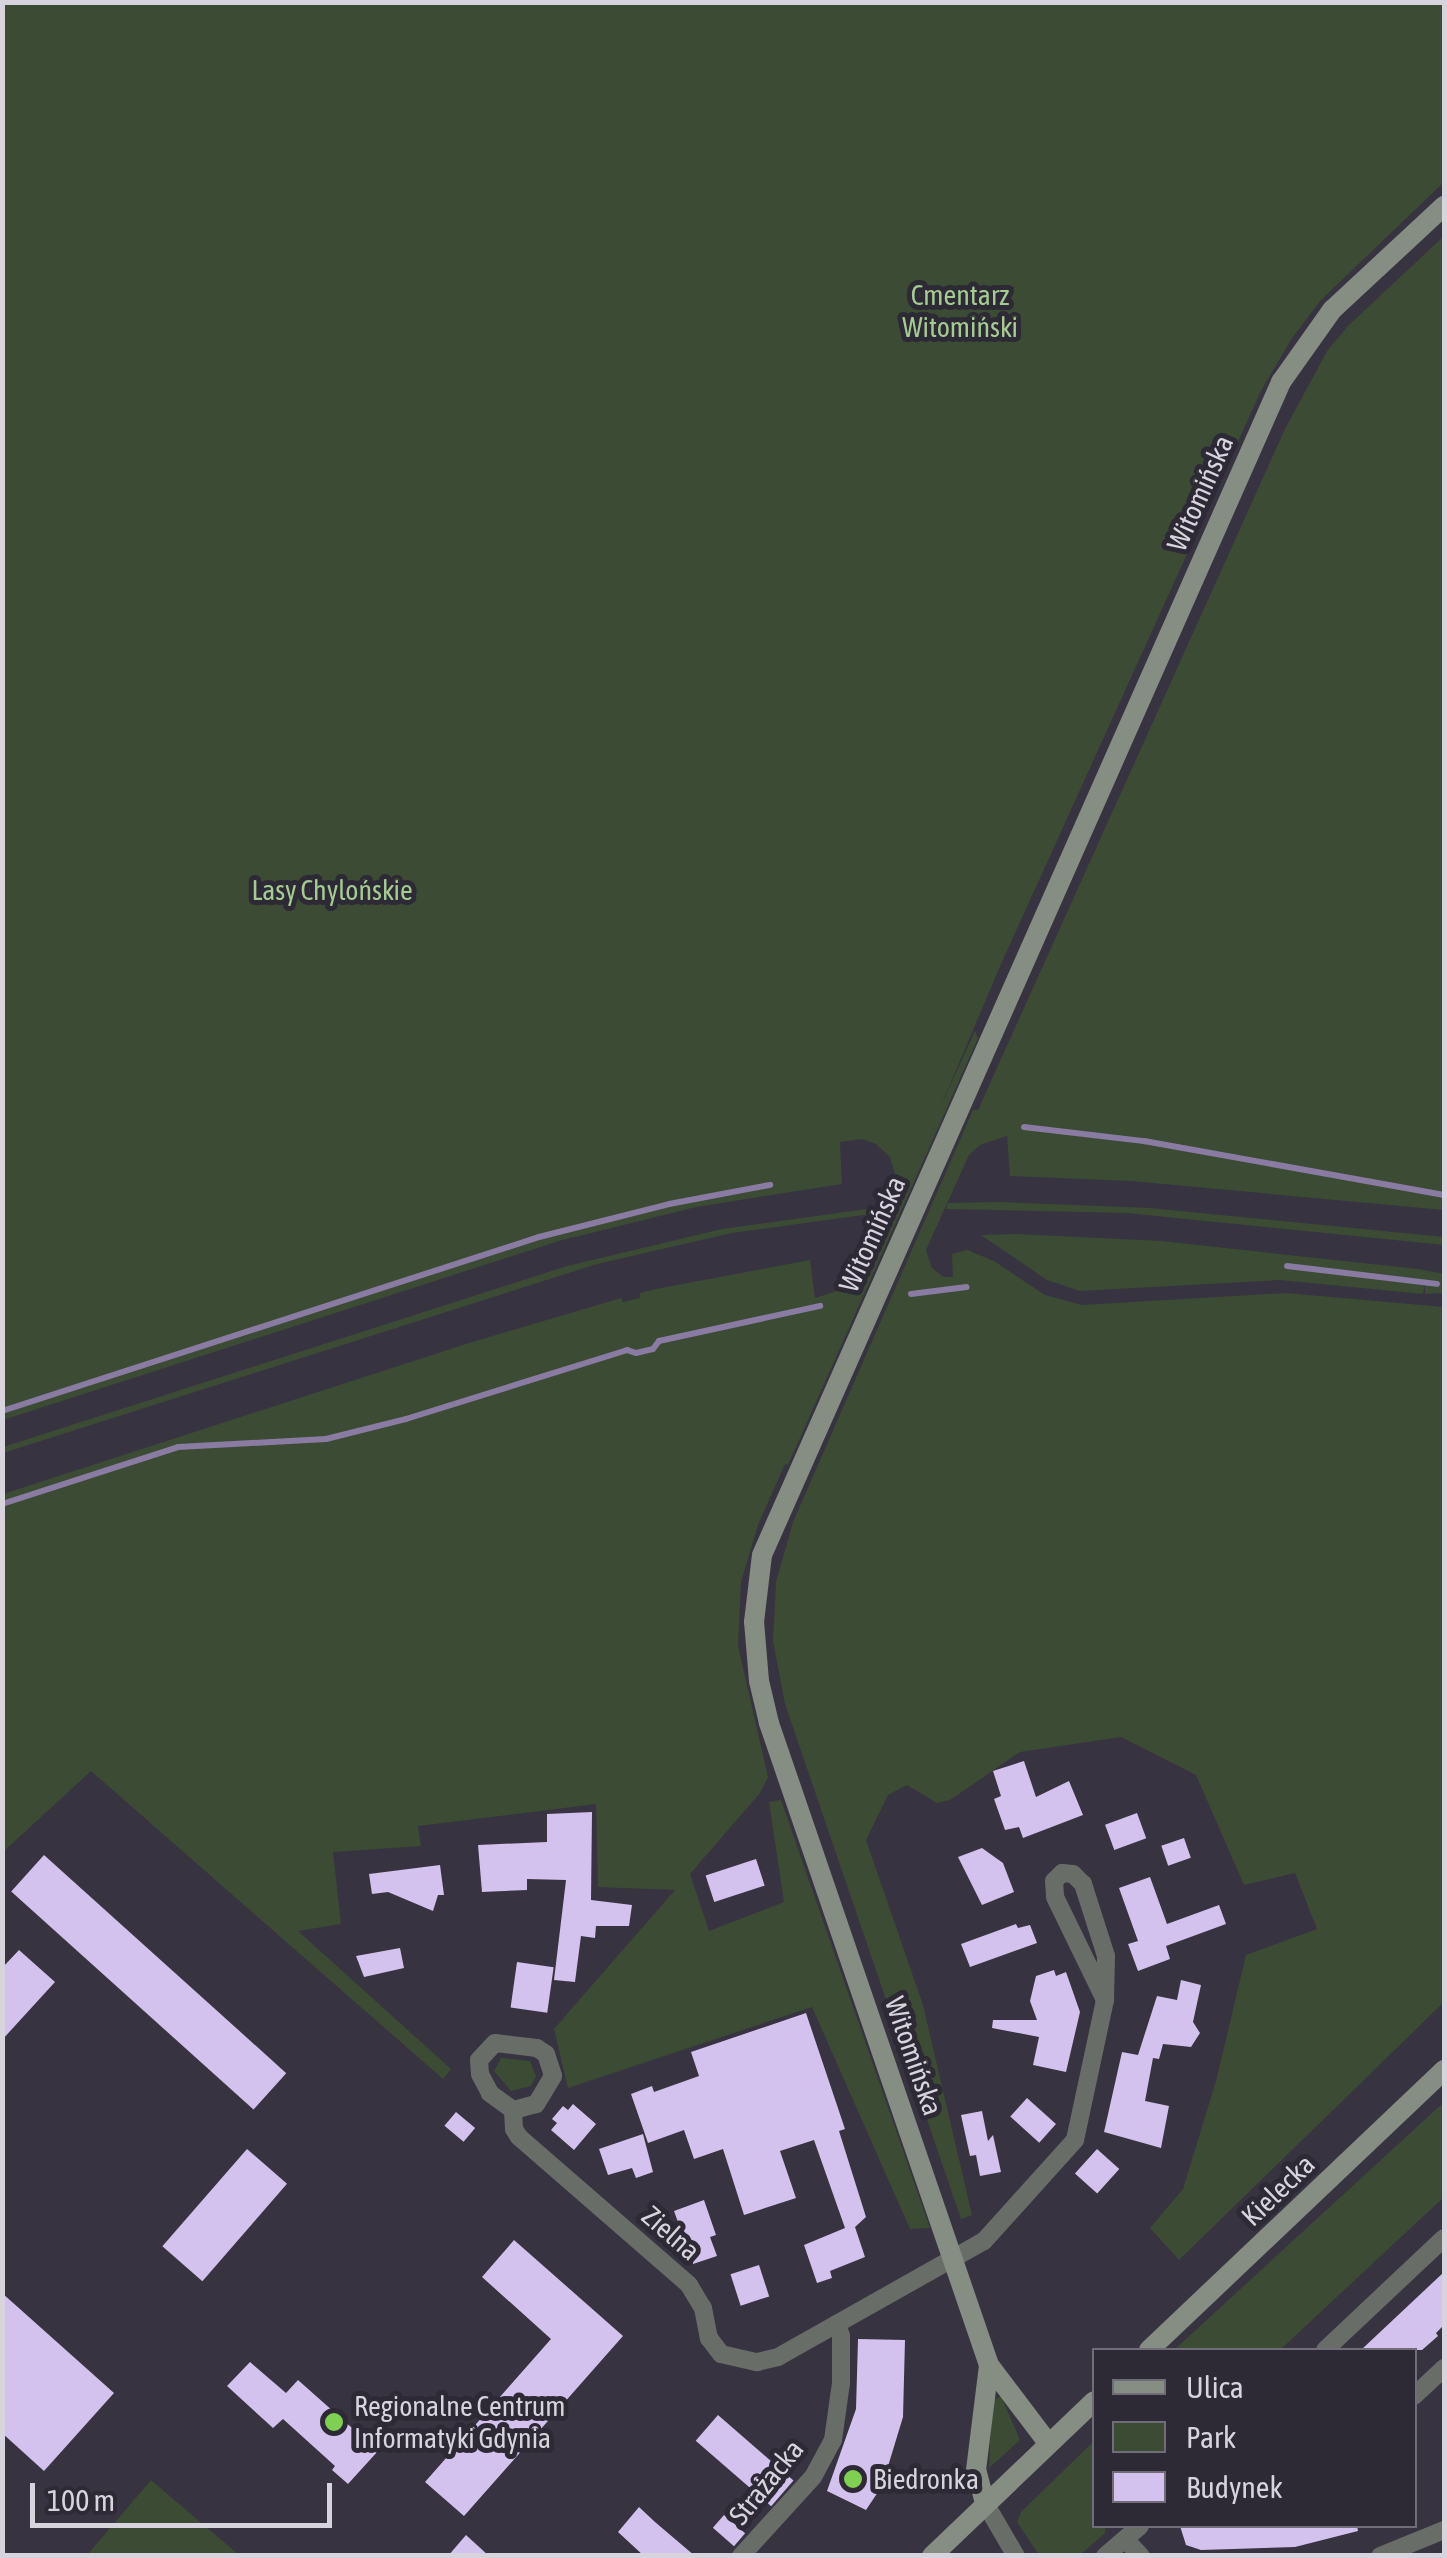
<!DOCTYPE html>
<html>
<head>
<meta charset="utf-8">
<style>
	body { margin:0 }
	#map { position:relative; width:1447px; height:2558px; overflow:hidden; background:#373340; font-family:"Asap Condensed",sans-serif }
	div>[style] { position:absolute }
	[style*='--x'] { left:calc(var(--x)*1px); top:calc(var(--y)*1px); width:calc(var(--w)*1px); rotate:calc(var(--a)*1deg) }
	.green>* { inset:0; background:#3c4b34 }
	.stream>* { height:6px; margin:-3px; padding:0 3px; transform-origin:3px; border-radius:3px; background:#8a7ba2 }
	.building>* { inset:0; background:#d2c2ed; transform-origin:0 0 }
	.street>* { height:18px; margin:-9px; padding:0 9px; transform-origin:9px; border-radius:9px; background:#696d67 }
	.secondary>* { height:20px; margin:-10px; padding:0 10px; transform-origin:10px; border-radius:10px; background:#868d83 }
	.dots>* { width:28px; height:28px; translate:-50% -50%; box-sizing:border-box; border:5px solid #2d2935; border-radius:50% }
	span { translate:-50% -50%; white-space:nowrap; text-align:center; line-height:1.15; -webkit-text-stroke:10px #2d2935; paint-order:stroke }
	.park-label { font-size:28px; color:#a4cc91 }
	.street-label { font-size:28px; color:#d7d4dd }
	.poi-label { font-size:28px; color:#d7d4dd }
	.left { translate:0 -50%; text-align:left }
	.frame { position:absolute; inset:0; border:5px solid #d7d4dd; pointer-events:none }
	.legend { position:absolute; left:1092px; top:2348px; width:325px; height:180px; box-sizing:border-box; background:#2d2935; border:2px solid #716d78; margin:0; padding:12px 18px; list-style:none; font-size:30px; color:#d7d4dd }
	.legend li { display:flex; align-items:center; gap:20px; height:50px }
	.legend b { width:50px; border:2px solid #716d78 }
	.scale { position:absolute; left:30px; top:2483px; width:302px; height:45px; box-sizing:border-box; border:5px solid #d7d4dd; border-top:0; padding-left:12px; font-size:30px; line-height:35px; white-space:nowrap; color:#d7d4dd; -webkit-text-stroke:8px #2d2935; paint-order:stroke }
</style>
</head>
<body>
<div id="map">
	<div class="green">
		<div style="clip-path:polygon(3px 2px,1444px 3px,1444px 182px,1321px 300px,1292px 338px,1261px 391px,1001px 964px,940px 1108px,975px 1031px,978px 1038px,788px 1465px,785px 1464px,758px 1525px,741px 1582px,738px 1646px,768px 1777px,760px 1793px,690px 1874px,709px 1931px,784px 1902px,769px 1802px,781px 1800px,930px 2228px,910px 2229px,812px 2007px,568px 2088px,554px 2029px,675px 1890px,598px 1887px,596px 1804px,418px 1826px,421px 1846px,333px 1852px,341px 1924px,298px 1931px,451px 2069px,443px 2079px,91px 1771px,3px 1852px,3px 1494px,469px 1343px,621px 1298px,623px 1302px,640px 1298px,640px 1293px,656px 1289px,810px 1260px,815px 1298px,834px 1292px,853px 1277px,896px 1178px,890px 1157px,876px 1144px,862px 1139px,840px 1142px,842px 1184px,696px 1207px,559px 1241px,3px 1420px)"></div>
		<div style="clip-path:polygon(1444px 236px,1444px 1210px,1131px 1181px,1010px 1176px,1007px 1136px,980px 1145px,969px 1155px,926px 1250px,932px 1268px,944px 1277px,953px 1277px,952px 1254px,967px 1250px,994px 1261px,1045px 1295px,1082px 1305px,1286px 1293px,1444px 1307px,1444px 2002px,1179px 2260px,1150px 2228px,1183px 2189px,1216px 2081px,1246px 1955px,1317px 1929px,1295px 1873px,1244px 1885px,1196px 1775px,1121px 1737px,1020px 1752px,950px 1800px,937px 1803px,907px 1785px,888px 1795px,866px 1840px,923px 2005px,972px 2215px,961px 2219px,785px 1704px,773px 1641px,776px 1582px,793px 1522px,960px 1140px,973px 1110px,978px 1110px,1285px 429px,1327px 351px,1348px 326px)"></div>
		<div style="clip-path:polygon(1000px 1202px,1150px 1208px,1444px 1237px,1444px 1245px,1127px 1213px,946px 1209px,948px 1203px)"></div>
		<div style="clip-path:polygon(881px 1207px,878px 1213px,732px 1233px,597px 1264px,3px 1453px,3px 1447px,567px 1266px,722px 1229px)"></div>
		<div style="clip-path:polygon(1016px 1234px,1161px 1241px,1418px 1269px,1444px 1274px,1444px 1293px,1425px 1294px,1425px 1283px,1423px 1294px,1280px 1280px,1080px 1291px,1047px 1280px,981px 1235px)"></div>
		<div style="clip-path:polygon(501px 2058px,530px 2061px,536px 2076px,531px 2086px,511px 2091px,494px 2071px)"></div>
		<div style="clip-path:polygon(1444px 2102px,1444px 2197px,1280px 2350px,1174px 2350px)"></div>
		<div style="clip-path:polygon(1001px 2396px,1020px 2440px,989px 2468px,992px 2401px)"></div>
		<div style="clip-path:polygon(1094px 2441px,1094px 2526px,1105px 2526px,1105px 2533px,1080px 2555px,1039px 2555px,1017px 2522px,1021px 2512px)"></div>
		<div style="clip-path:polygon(151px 2480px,239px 2555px,87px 2555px)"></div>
	</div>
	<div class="stream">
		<div style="--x:1024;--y:1127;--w:121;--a:6.7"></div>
		<div style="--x:1144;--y:1141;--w:305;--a:10.2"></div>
		<div style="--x:1287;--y:1266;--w:151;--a:6.8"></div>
		<div style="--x:911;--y:1294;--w:56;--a:-7.1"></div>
		<div style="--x:2;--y:1411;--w:564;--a:-17.95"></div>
		<div style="--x:539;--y:1237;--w:134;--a:-14.2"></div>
		<div style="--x:669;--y:1204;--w:103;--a:-10.7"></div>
		<div style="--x:2;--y:1504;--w:185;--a:-17.9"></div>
		<div style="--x:178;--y:1447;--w:148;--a:-3.1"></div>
		<div style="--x:326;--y:1439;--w:82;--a:-14"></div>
		<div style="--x:406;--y:1419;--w:232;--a:-17.3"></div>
		<div style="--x:627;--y:1350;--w:9;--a:18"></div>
		<div style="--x:636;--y:1353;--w:17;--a:-13"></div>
		<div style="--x:653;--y:1349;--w:10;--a:-53"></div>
		<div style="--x:659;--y:1341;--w:165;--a:-12.3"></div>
	</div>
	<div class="building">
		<div style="clip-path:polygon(1024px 1761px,1036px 1797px,1069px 1781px,1083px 1815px,1023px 1838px,1019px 1827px,1005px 1830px,994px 1799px,1001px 1796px,993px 1771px)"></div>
		<div style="clip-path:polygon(592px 1812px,591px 1900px,632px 1905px,629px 1926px,596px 1926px,595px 1938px,581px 1936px,575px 1982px,554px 1980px,566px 1880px,527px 1879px,527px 1890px,482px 1892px,478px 1845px,547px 1842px,547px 1814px)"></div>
		<div style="left:1137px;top:1813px;width:27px;height:34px;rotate:70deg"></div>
		<div style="left:1184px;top:1838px;width:21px;height:24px;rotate:71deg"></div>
		<div style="clip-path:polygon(982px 1848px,1003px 1863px,1014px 1892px,982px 1905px,958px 1857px)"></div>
		<div style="left:44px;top:1855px;width:326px;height:49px;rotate:42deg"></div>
		<div style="left:756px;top:1859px;width:28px;height:53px;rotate:72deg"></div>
		<div style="clip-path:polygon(440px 1865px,444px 1895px,438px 1895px,433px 1911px,388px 1892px,372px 1894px,369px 1874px)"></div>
		<div style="clip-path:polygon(1150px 1877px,1167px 1924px,1219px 1905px,1226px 1924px,1166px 1946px,1170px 1959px,1138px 1971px,1128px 1944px,1138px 1941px,1119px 1888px)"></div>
		<div style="clip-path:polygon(1016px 1924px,1018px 1928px,1030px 1925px,1037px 1943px,970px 1967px,961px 1944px)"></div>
		<div style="clip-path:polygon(400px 1948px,404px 1968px,364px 1977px,356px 1956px)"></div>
		<div style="clip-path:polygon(19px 1950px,55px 1982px,2px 2040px,2px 1968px)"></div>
		<div style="left:517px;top:1962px;width:37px;height:46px;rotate:8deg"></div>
		<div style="clip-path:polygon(1054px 1970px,1056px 1976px,1066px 1972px,1080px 2012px,1066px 2072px,1033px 2065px,1039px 2037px,992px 2028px,993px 2020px,1037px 2020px,1030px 2001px,1036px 1976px)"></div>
		<div style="clip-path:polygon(1181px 1980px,1201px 1985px,1193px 2022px,1200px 2033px,1191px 2047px,1163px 2044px,1159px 2059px,1153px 2058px,1145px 2101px,1169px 2106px,1161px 2148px,1104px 2132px,1122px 2052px,1138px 2055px,1157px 1996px,1177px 2000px)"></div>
		<div style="clip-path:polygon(806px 2013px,845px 2129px,839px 2131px,866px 2217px,855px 2227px,865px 2257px,830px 2271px,832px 2278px,817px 2283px,804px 2245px,845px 2228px,814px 2140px,780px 2151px,796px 2198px,744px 2215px,723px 2149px,694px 2159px,684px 2130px,648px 2143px,631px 2094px,652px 2086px,654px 2092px,699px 2076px,691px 2052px)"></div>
		<div style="left:1027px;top:2098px;width:39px;height:25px;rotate:42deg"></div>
		<div style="clip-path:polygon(573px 2104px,596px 2124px,574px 2150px,551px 2130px,557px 2123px,552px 2119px,563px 2106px,568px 2110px)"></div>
		<div style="clip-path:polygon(982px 2111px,988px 2141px,993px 2135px,1001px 2172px,980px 2176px,976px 2155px,970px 2156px,961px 2115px)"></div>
		<div style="left:456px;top:2112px;width:25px;height:18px;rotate:40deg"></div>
		<div style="clip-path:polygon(643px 2134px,653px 2172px,636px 2178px,632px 2168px,608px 2175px,599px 2149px)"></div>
		<div style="left:247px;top:2149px;width:53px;height:129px;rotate:41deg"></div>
		<div style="left:1097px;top:2149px;width:30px;height:33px;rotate:42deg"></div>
		<div style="clip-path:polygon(704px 2200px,716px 2235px,710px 2237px,717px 2256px,693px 2264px,674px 2211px)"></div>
		<div style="clip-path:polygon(514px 2240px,623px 2336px,464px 2516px,425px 2482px,551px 2339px,482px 2277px)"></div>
		<div style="left:759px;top:2265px;width:33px;height:30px;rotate:72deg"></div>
		<div style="clip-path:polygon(1444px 2272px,1444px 2325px,1436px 2333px,1438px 2336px,1422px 2350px,1361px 2350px)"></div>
		<div style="clip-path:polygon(2px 2293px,114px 2393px,44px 2471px,2px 2433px)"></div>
		<div style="clip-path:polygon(858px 2339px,905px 2340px,903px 2417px,882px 2486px,866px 2510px,827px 2491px,856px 2409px)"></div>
		<div style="clip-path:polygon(250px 2362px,286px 2393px,298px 2380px,378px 2451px,348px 2484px,332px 2470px,335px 2466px,283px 2419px,273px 2428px,227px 2386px)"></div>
		<div style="left:718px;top:2415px;width:100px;height:34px;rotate:41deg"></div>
		<div style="clip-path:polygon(639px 2507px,655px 2522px,695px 2556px,644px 2556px,618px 2532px)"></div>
		<div style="left:724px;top:2515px;width:28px;height:17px;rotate:41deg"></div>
		<div style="clip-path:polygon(1180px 2526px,1357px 2526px,1358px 2531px,1295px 2547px,1201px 2550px,1186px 2545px)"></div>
		<div style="clip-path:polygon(466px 2535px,489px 2556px,448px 2556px)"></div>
	</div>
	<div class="street">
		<div style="--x:495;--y:2043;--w:42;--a:6.8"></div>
		<div style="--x:537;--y:2048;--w:11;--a:34"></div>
		<div style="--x:546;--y:2054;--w:23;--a:72"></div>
		<div style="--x:553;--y:2076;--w:33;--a:121"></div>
		<div style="--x:536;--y:2104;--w:24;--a:165"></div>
		<div style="--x:513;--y:2110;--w:29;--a:-144"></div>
		<div style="--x:490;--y:2093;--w:21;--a:-118"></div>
		<div style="--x:480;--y:2074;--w:14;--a:-94"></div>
		<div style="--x:479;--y:2060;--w:23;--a:-47"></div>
		<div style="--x:513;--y:2110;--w:19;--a:87"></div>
		<div style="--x:514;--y:2129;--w:9;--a:58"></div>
		<div style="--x:519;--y:2137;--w:225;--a:41"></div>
		<div style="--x:689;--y:2285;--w:27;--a:59"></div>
		<div style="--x:703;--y:2308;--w:31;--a:79"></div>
		<div style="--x:709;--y:2338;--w:20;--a:53"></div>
		<div style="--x:721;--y:2354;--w:37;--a:13"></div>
		<div style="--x:757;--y:2362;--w:22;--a:-13"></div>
		<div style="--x:778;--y:2357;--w:236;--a:-29.4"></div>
		<div style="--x:984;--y:2241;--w:136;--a:-48"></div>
		<div style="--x:1075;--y:2140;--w:143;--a:-77.9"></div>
		<div style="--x:1105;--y:2000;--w:44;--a:-88.7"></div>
		<div style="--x:1106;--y:1956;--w:76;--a:-107.7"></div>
		<div style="--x:1083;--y:1884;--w:14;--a:-135"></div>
		<div style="--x:1073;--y:1874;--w:11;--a:-175"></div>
		<div style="--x:1062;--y:1873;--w:11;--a:135"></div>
		<div style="--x:1054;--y:1881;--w:16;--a:86"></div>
		<div style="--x:1055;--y:1897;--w:114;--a:64.1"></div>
		<div style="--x:1325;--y:2350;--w:163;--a:-43.3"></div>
		<div style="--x:1414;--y:2396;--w:41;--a:-43"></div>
		<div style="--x:985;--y:2503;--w:61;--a:59.7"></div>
		<div style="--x:1125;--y:2539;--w:23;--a:47"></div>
		<div style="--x:741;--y:2556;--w:107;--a:-47.7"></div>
		<div style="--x:813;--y:2477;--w:42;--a:-61.6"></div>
		<div style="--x:833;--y:2440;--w:58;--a:-82"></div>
		<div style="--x:841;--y:2383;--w:47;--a:-90"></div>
		<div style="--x:841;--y:2336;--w:13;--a:-108"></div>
		<div style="--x:1105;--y:2556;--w:46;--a:-40.6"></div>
		<div style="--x:1380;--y:2556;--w:69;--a:-22.1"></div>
	</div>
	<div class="secondary">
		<div style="--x:1149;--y:2350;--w:407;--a:-43.5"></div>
		<div style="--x:1048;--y:2443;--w:98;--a:-127.1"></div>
		<div style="--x:989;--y:2365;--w:679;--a:-108.92"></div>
		<div style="--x:769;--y:1723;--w:43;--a:-103.4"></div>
		<div style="--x:759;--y:1681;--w:59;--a:-94.8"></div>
		<div style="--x:754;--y:1622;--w:67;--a:-83.2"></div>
		<div style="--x:762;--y:1555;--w:1283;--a:-66.13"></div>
		<div style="--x:1281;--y:382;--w:88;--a:-54.7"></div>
		<div style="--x:1332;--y:310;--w:153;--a:-42.9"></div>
		<div style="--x:985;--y:2503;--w:34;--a:-105"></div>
		<div style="--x:976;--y:2470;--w:106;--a:-82.9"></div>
		<div style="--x:932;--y:2556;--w:224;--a:-43.7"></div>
	</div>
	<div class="dots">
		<div style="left:334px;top:2422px;background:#7fd052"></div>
		<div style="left:853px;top:2479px;background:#7fd052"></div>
	</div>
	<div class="park-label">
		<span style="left:960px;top:311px">Cmentarz<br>Witomiński</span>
		<span style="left:332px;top:890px">Lasy Chylońskie</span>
	</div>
	<div class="street-label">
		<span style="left:1200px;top:493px;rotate:-66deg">Witomińska</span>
		<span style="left:872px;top:1234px;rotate:-66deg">Witomińska</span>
		<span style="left:914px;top:2056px;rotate:71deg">Witomińska</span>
		<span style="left:1278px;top:2190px;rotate:-44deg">Kielecka</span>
		<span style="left:671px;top:2233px;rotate:41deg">Zielna</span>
		<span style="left:766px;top:2482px;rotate:-51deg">Strażacka</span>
	</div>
	<div class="poi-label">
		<span class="left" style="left:354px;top:2422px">Regionalne Centrum<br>Informatyki Gdynia</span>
		<span class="left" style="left:873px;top:2479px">Biedronka</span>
	</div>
	<div class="frame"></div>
	<ul class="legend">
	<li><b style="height:12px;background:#868d83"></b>Ulica</li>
	<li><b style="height:28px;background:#3c4b34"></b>Park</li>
	<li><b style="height:28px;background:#d2c2ed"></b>Budynek</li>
	</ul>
	<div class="scale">100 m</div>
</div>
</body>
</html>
